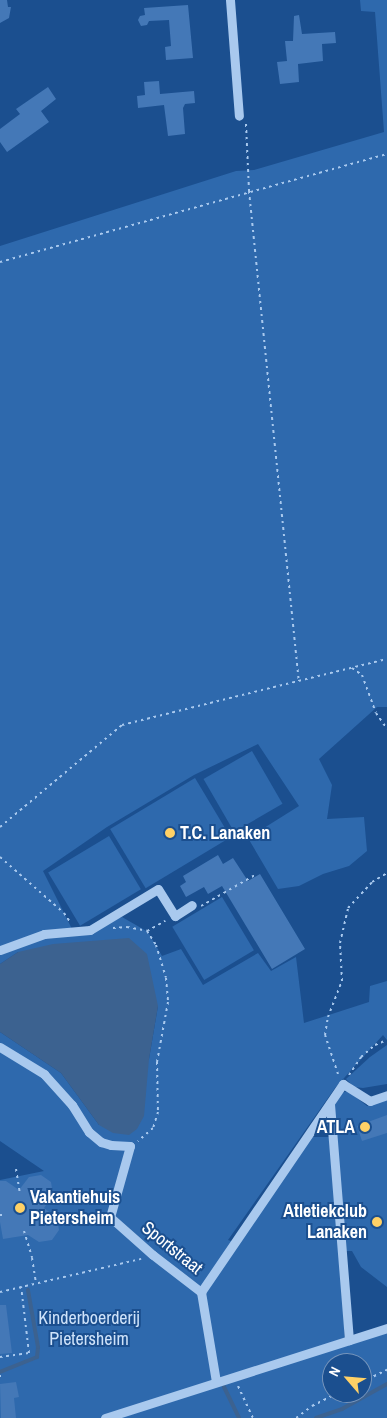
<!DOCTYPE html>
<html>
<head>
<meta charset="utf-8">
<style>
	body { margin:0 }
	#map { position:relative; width:387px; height:1418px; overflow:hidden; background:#1b4f8f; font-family:"Archivo Narrow",sans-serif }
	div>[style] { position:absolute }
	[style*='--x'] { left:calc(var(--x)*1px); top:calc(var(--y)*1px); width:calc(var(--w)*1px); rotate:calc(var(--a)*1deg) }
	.green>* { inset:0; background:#2e69ad; transform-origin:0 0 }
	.water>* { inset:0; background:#3c6290 }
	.stream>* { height:4px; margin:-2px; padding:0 2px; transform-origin:2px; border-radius:2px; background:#3c6290 }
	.building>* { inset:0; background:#4478b7 }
	.path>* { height:2px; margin-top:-1px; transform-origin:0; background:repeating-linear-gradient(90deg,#a9c9ee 0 2.5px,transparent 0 6.5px) }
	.minor>* { height:9px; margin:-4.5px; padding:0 4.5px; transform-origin:4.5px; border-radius:4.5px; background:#a9c9ee }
	.dots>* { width:14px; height:14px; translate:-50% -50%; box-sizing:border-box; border:2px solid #1b4f8f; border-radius:50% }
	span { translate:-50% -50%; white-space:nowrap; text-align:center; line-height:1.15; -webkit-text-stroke:4px #1b4f8f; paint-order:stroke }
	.poi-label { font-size:18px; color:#fff; font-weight:700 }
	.left { translate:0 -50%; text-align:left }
	.right { translate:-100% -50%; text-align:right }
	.street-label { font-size:18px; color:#fff }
	.park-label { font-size:18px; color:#cfe3fa }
	.north { position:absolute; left:322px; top:1353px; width:50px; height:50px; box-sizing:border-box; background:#1b4f8f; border:1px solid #7695bc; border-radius:50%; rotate:297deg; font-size:14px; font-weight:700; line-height:20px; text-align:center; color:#fff }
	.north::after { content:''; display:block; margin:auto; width:18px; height:22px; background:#ffd166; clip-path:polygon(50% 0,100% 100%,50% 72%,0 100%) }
</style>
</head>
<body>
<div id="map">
	<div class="green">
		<div style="clip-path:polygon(evenodd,360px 0,387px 0,387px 707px,377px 707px,319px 759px,332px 785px,327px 819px,364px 817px,367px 851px,349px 866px,323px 874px,299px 886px,278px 889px,248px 838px,299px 806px,258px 744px,194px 775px,107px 827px,43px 871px,75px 935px,122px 917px,148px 932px,162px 956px,181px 949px,203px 985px,258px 953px,271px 971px,296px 957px,304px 1023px,369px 1002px,370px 986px,387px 981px,387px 1040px,383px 1035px,335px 1088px,228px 1240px,239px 1244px,311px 1137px,329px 1137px,341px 1262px,345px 1344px,387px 1331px,387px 1418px,0 1418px,0 1180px,44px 1171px,0 1141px,0 1032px,61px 1073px,99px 1125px,149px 1059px,158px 1006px,18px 952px,0 964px,0 246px,236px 171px,254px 170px,384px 132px,375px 12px,361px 11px,360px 0,332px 1363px,362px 1363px,362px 1393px,332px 1393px,332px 1363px)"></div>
		<div style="left:252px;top:751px;width:61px;height:56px;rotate:60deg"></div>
		<div style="left:195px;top:778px;width:69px;height:99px;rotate:59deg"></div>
		<div style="left:109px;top:836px;width:62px;height:71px;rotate:59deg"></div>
		<div style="left:222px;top:897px;width:62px;height:58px;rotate:59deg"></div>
		<div style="clip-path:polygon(387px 1045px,387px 1084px,363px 1088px,354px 1087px,346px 1079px,370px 1057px)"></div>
		<div style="clip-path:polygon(348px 1091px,367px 1106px,387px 1100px,387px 1287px,361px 1267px,352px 1251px,345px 1251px,333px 1108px,341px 1093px)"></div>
	</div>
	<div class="water">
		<div style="clip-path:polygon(129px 938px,147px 954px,158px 1006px,149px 1059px,144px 1116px,137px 1129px,129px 1135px,113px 1133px,99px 1125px,61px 1073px,0 1032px,0 964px,18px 952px,53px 944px)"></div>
	</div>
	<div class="stream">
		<div style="--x:0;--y:1372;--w:40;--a:-22"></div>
		<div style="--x:37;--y:1357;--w:10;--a:-84"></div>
		<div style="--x:38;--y:1347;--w:58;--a:-100"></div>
		<div style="--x:224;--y:1387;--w:34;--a:64"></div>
		<div style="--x:316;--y:1418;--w:28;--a:-19"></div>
		<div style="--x:342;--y:1409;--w:51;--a:-29.1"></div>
	</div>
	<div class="building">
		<div style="clip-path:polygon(0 0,7px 0,8px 7px,11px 7px,9px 18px,0 23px)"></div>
		<div style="clip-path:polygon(188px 5px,193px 58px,166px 60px,165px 47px,171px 46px,169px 20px,149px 21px,147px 25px,141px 26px,138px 20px,140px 16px,145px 15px,144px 8px)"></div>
		<div style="clip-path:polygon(299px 15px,302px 34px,335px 32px,336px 43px,322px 44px,323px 61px,298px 64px,299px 82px,280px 84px,277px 62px,287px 61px,285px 41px,293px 41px,294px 16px)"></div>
		<div style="clip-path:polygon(159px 81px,160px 94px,194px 91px,195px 103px,185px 104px,183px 108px,185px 134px,168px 136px,164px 105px,138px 108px,137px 96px,145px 95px,144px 82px)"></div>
		<div style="clip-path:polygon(48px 87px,56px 99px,41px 111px,49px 122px,7px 152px,0 142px,0 129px,20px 114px,16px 109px)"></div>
		<div style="clip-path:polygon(218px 855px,223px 864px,233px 858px,248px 881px,260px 874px,305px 949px,272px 969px,222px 886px,208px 894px,204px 887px,186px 897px,180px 886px,186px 882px,183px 876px)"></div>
		<div style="clip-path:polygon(387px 1115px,387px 1133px,362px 1141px,357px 1126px)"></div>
		<div style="clip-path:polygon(41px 1175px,51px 1182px,53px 1195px,44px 1208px,57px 1218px,59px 1230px,52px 1240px,39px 1242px,28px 1235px,3px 1239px,0 1222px,0 1181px,6px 1181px,19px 1190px,29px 1177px)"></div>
		<div style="clip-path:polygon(0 1305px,6px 1305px,12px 1353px,0 1354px)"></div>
		<div style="clip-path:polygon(16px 1382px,19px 1397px,14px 1398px,16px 1418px,1px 1418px,0 1384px)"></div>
	</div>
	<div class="path">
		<div style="--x:246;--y:124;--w:67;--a:87.4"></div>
		<div style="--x:249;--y:191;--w:493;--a:84.2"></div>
		<div style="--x:0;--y:262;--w:402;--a:-15.6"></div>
		<div style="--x:352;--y:668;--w:12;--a:35"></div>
		<div style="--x:362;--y:675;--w:40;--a:69.8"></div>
		<div style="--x:376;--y:713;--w:19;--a:55"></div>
		<div style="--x:0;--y:827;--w:159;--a:-39.9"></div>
		<div style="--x:122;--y:725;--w:273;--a:-14"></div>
		<div style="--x:0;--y:857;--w:85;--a:41.2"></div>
		<div style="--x:64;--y:913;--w:11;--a:56"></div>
		<div style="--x:201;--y:906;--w:62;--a:-29.9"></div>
		<div style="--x:113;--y:928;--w:14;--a:-4"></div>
		<div style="--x:127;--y:927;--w:20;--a:11"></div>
		<div style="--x:147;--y:931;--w:17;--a:57"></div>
		<div style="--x:156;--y:945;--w:34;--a:73"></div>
		<div style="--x:166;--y:978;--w:24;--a:85"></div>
		<div style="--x:168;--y:1002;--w:61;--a:100.4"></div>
		<div style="--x:157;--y:1062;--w:50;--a:88.9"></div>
		<div style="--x:158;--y:1112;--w:17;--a:107"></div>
		<div style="--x:153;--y:1128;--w:20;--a:139"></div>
		<div style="--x:147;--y:931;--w:21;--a:-29"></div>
		<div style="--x:338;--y:1074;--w:41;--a:-108.4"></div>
		<div style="--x:325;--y:1035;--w:18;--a:-81"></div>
		<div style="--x:328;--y:1017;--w:39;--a:-69"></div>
		<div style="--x:342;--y:981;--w:38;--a:-93"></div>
		<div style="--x:340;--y:943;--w:36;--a:-77"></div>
		<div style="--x:348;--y:908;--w:35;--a:-47"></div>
		<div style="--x:372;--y:882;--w:17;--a:-31"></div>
		<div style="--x:349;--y:1075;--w:22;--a:-56"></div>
		<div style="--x:361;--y:1057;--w:18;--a:-41"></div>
		<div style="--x:375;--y:1045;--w:13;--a:-23"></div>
		<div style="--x:16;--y:1169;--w:24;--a:81"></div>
		<div style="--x:0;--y:1215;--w:5;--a:0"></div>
		<div style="--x:24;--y:1231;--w:28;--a:73"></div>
		<div style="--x:32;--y:1258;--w:25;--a:81"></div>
		<div style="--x:0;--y:1292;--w:145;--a:-13.2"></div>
		<div style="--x:0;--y:1357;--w:29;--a:-8"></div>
		<div style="--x:29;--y:1353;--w:67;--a:-96.8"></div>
		<div style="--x:0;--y:1375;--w:5;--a:90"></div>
		<div style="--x:362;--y:1382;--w:28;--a:-26"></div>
		<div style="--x:238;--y:1386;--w:35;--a:65"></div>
		<div style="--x:296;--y:1418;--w:20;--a:-37"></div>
		<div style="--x:312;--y:1406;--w:29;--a:-27"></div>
	</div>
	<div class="minor">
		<div style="--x:230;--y:0;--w:116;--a:85.6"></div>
		<div style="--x:0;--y:950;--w:47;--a:-20"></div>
		<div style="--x:44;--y:934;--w:46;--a:-5"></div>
		<div style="--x:90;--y:930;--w:79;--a:-31.1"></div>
		<div style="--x:158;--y:889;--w:32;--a:58"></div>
		<div style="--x:175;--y:916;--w:20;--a:-33"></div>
		<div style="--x:0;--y:1047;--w:52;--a:31.5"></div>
		<div style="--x:44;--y:1074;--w:42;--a:47.9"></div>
		<div style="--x:72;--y:1105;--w:32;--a:58"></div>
		<div style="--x:89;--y:1132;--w:16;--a:40"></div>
		<div style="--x:101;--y:1142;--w:10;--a:17"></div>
		<div style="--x:111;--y:1145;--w:19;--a:3"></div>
		<div style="--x:130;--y:1146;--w:74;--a:105.7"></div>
		<div style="--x:110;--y:1217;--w:57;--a:41.5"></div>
		<div style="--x:153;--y:1255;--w:61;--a:37.6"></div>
		<div style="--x:201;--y:1292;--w:91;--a:80.5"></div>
		<div style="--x:330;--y:1104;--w:237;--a:85.4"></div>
		<div style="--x:201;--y:1292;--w:252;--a:-55.7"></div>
		<div style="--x:343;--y:1084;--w:32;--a:32"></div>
		<div style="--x:370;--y:1101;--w:18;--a:-19"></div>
		<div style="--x:105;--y:1418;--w:296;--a:-17.7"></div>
	</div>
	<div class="dots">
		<div style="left:170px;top:833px;background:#ffd166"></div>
		<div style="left:365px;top:1127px;background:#ffd166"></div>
		<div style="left:20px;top:1208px;background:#ffd166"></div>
		<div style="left:377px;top:1222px;background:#ffd166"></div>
	</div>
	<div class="poi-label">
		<span class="left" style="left:180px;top:833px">T.C. Lanaken</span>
		<span class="right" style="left:355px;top:1127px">ATLA</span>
		<span class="left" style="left:30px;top:1208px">Vakantiehuis<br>Pietersheim</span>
		<span class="right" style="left:367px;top:1222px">Atletiekclub<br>Lanaken</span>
	</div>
	<div class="street-label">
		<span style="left:172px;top:1248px;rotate:39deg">Sportstraat</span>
	</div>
	<div class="park-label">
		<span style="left:89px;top:1329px">Kinderboerderij<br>Pietersheim</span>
	</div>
	<div class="north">N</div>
</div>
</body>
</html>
